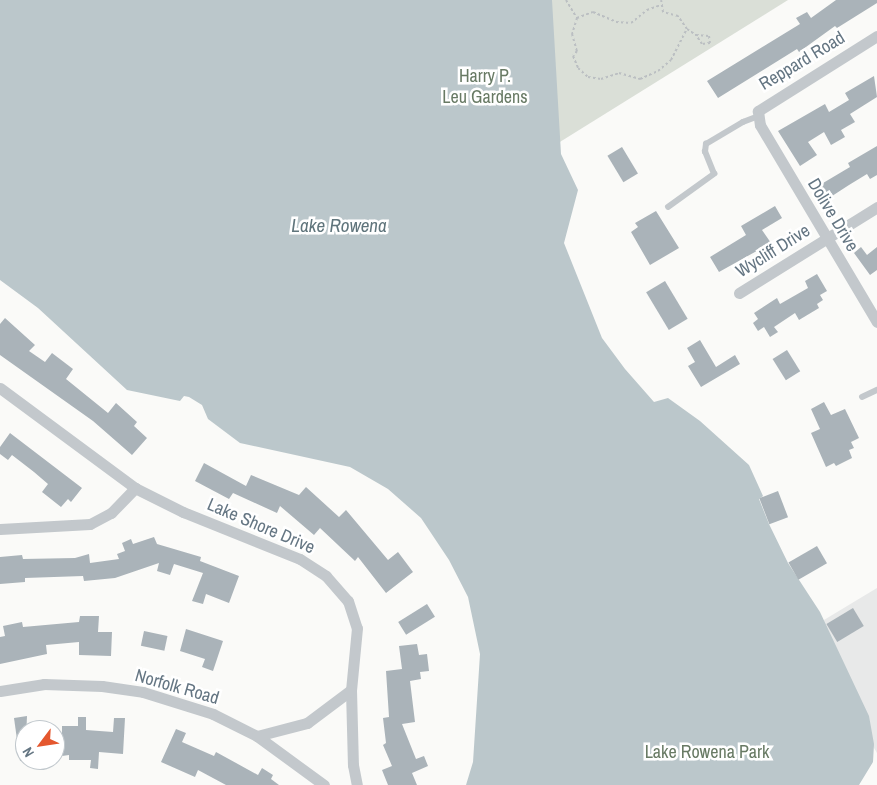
<!DOCTYPE html>
<html>
<head>
<meta charset="utf-8">
<style>
	body { margin:0 }
	#map { position:relative; width:877px; height:785px; overflow:hidden; background:#fafaf8; font-family:"Archivo Narrow",sans-serif }
	div>[style] { position:absolute }
	[style*='--x'] { left:calc(var(--x)*1px); top:calc(var(--y)*1px); width:calc(var(--w)*1px); rotate:calc(var(--a)*1deg) }
	.built>* { inset:0; background:#e8e9e9 }
	.green>* { inset:0; background:#dadfd7 }
	.water>* { inset:0; background:#bbc7cb }
	.building>* { inset:0; background:#aab3b9; transform-origin:0 0 }
	.path>* { height:2px; margin-top:-1px; transform-origin:0; background:repeating-linear-gradient(90deg,#bbbfc2 0 2.5px,transparent 0 5px) }
	.service>* { height:5.5px; margin:-2.75px; padding:0 2.75px; transform-origin:2.75px; border-radius:2.75px; background:#c3c8cc }
	.minor>* { height:11px; margin:-5.5px; padding:0 5.5px; transform-origin:5.5px; border-radius:5.5px; background:#c3c8cc }
	span { translate:-50% -50%; white-space:nowrap; text-align:center; line-height:1.15; -webkit-text-stroke:5px #fff; paint-order:stroke }
	.street-label { font-size:18px; color:#657683 }
	.park-label { font-size:18px; color:#687a64 }
	.water-label { font-size:19px; color:#60757c; font-style:italic }
	.north { position:absolute; left:15px; top:720px; width:50px; height:50px; box-sizing:border-box; background:#fff; border:1px solid #c1c8cd; border-radius:50%; rotate:239deg; font-size:14px; font-weight:700; line-height:20px; text-align:center; color:#657683 }
	.north::after { content:''; display:block; margin:auto; width:18px; height:22px; background:#e4572e; clip-path:polygon(50% 0,100% 100%,50% 72%,0 100%) }
</style>
</head>
<body>
<div id="map">
	<div class="built">
		<div style="clip-path:polygon(877px 588px,877px 753px,804px 632px)"></div>
	</div>
	<div class="green">
		<div style="clip-path:polygon(329px 0,788px 0,457px 206px)"></div>
	</div>
	<div class="water">
		<div style="clip-path:polygon(0 0,552px 0,561px 154px,578px 190px,564px 243px,602px 338px,625px 369px,654px 402px,668px 398px,700px 421px,749px 465px,763px 496px,759px 499px,769px 524px,788px 563px,820px 612px,869px 716px,874px 744px,873px 762px,859px 785px,466px 785px,473px 762px,480px 654px,468px 597px,449px 560px,421px 518px,388px 489px,350px 467px,240px 443px,208px 419px,202px 405px,189px 397px,184px 396px,180px 401px,127px 390px,38px 308px,0 280px)"></div>
	</div>
	<div class="building">
		<div style="clip-path:polygon(836px 0,877px 0,877px 3px,837px 28px,835px 26px,799px 52px,797px 49px,718px 98px,707px 81px,800px 24px,796px 18px,807px 12px,811px 18px)"></div>
		<div style="clip-path:polygon(874px 76px,877px 97px,850px 114px,855px 122px,841px 130px,845px 137px,831px 145px,824px 132px,808px 142px,817px 155px,800px 166px,778px 131px,825px 104px,829px 112px,849px 100px,845px 93px)"></div>
		<div style="clip-path:polygon(877px 146px,877px 175px,870px 179px,867px 174px,849px 185px,829px 198px,833px 205px,826px 209px,813px 189px,850px 167px,848px 163px)"></div>
		<div style="left:622px;top:147px;width:31px;height:17px;rotate:59deg"></div>
		<div style="clip-path:polygon(775px 206px,782px 218px,762px 230px,771px 243px,719px 272px,710px 257px,746px 235px,741px 226px)"></div>
		<div style="clip-path:polygon(656px 211px,679px 248px,650px 265px,631px 232px,638px 227px,635px 223px)"></div>
		<div style="clip-path:polygon(861px 247px,867px 255px,877px 247px,877px 270px,870px 275px,854px 253px)"></div>
		<div style="clip-path:polygon(817px 274px,827px 291px,820px 295px,823px 300px,817px 304px,819px 308px,799px 320px,795px 313px,774px 327px,778px 332px,770px 337px,764px 327px,758px 331px,753px 323px,758px 319px,754px 313px,777px 298px,780px 304px,808px 288px,805px 281px)"></div>
		<div style="left:665px;top:281px;width:44px;height:22px;rotate:59deg"></div>
		<div style="clip-path:polygon(5px 318px,35px 345px,29px 351px,45px 362px,52px 353px,73px 369px,66px 379px,108px 413px,116px 403px,137px 422px,134px 426px,147px 438px,132px 455px,93px 421px,0 355px,0 324px)"></div>
		<div style="clip-path:polygon(700px 340px,716px 367px,735px 355px,740px 364px,701px 387px,688px 366px,695px 362px,687px 348px)"></div>
		<div style="left:787px;top:350px;width:25px;height:17px;rotate:58deg"></div>
		<div style="clip-path:polygon(824px 402px,831px 415px,845px 409px,859px 438px,851px 442px,854px 448px,849px 450px,852px 458px,836px 466px,834px 463px,826px 467px,811px 433px,820px 429px,811px 409px)"></div>
		<div style="clip-path:polygon(10px 433px,82px 488px,71px 502px,68px 499px,61px 507px,42px 492px,48px 484px,34px 472px,12px 455px,8px 460px,0 454px,0 447px)"></div>
		<div style="clip-path:polygon(204px 463px,246px 486px,251px 475px,299px 495px,306px 487px,339px 517px,346px 510px,388px 560px,398px 552px,413px 572px,386px 593px,358px 557px,355px 561px,320px 528px,314px 535px,280px 506px,277px 513px,233px 493px,229px 499px,195px 481px)"></div>
		<div style="left:778px;top:491px;width:28px;height:20px;rotate:69deg"></div>
		<div style="clip-path:polygon(154px 537px,157px 544px,201px 557px,200px 561px,239px 576px,229px 603px,206px 594px,203px 604px,192px 601px,203px 573px,174px 564px,170px 575px,157px 571px,159px 563px,115px 578px,84px 581px,83px 576px,25px 578px,25px 582px,0 584px,0 557px,22px 555px,23px 559px,75px 558px,89px 554px,90px 563px,119px 559px,117px 554px,125px 551px,122px 543px,131px 539px,133px 544px)"></div>
		<div style="left:817px;top:546px;width:20px;height:33px;rotate:60deg"></div>
		<div style="left:427px;top:604px;width:15px;height:34px;rotate:58deg"></div>
		<div style="left:853px;top:608px;width:21px;height:31px;rotate:59deg"></div>
		<div style="clip-path:polygon(80px 616px,99px 616px,98px 632px,112px 632px,111px 656px,79px 655px,79px 642px,46px 645px,47px 654px,0 664px,0 637px,5px 636px,3px 626px,22px 622px,23px 627px,79px 622px)"></div>
		<div style="clip-path:polygon(186px 629px,223px 641px,213px 671px,202px 667px,205px 659px,180px 651px)"></div>
		<div style="left:144px;top:631px;width:24px;height:15px;rotate:12deg"></div>
		<div style="clip-path:polygon(417px 644px,419px 655px,427px 654px,429px 671px,420px 672px,421px 679px,410px 681px,415px 722px,402px 724px,416px 759px,424px 756px,428px 766px,412px 773px,417px 785px,388px 785px,382px 770px,392px 766px,383px 745px,386px 743px,383px 718px,389px 717px,386px 671px,402px 669px,399px 646px)"></div>
		<div style="clip-path:polygon(27px 716px,25px 760px,20px 761px,14px 718px)"></div>
		<div style="clip-path:polygon(78px 717px,86px 717px,86px 730px,113px 732px,114px 718px,125px 718px,123px 754px,99px 752px,98px 769px,90px 768px,91px 760px,69px 760px,69px 755px,62px 756px,62px 726px,78px 726px)"></div>
		<div style="clip-path:polygon(176px 729px,186px 733px,182px 742px,214px 756px,216px 752px,258px 775px,262px 768px,273px 775px,271px 779px,279px 785px,226px 785px,198px 770px,195px 777px,161px 762px)"></div>
	</div>
	<div class="path">
		<div style="--x:566;--y:0;--w:21;--a:59"></div>
		<div style="--x:577;--y:18;--w:17;--a:107"></div>
		<div style="--x:572;--y:34;--w:18;--a:74"></div>
		<div style="--x:577;--y:51;--w:6;--a:129"></div>
		<div style="--x:573;--y:56;--w:13;--a:67"></div>
		<div style="--x:578;--y:68;--w:13;--a:42"></div>
		<div style="--x:588;--y:77;--w:13;--a:9"></div>
		<div style="--x:601;--y:79;--w:19;--a:-18"></div>
		<div style="--x:619;--y:73;--w:22;--a:16"></div>
		<div style="--x:640;--y:79;--w:20;--a:-24"></div>
		<div style="--x:658;--y:71;--w:17;--a:-40"></div>
		<div style="--x:671;--y:60;--w:35;--a:-63"></div>
		<div style="--x:687;--y:29;--w:16;--a:-125"></div>
		<div style="--x:678;--y:16;--w:16;--a:-165"></div>
		<div style="--x:663;--y:12;--w:12;--a:-99"></div>
		<div style="--x:577;--y:18;--w:17;--a:-21"></div>
		<div style="--x:593;--y:12;--w:25;--a:23"></div>
		<div style="--x:616;--y:22;--w:15;--a:4"></div>
		<div style="--x:631;--y:23;--w:21;--a:-39"></div>
		<div style="--x:647;--y:10;--w:15;--a:-20"></div>
		<div style="--x:687;--y:29;--w:11;--a:34"></div>
		<div style="--x:696;--y:35;--w:13;--a:4"></div>
		<div style="--x:709;--y:36;--w:7;--a:82"></div>
		<div style="--x:710;--y:43;--w:8;--a:173"></div>
		<div style="--x:702;--y:44;--w:11;--a:-124"></div>
	</div>
	<div class="service">
		<div style="--x:668;--y:207;--w:57;--a:-35.7"></div>
		<div style="--x:714;--y:174;--w:24;--a:-112"></div>
		<div style="--x:705;--y:152;--w:8;--a:-83"></div>
		<div style="--x:706;--y:144;--w:43;--a:-30.7"></div>
		<div style="--x:743;--y:122;--w:17;--a:-21"></div>
		<div style="--x:862;--y:397;--w:17;--a:-25"></div>
	</div>
	<div class="minor">
		<div style="--x:877;--y:36;--w:141;--a:147.8"></div>
		<div style="--x:758;--y:111;--w:14;--a:82"></div>
		<div style="--x:760;--y:125;--w:229;--a:59.3"></div>
		<div style="--x:739;--y:293;--w:163;--a:-31.9"></div>
		<div style="--x:0;--y:388;--w:168;--a:36.5"></div>
		<div style="--x:135;--y:488;--w:54;--a:26.6"></div>
		<div style="--x:183;--y:512;--w:126;--a:21.9"></div>
		<div style="--x:300;--y:559;--w:31;--a:33"></div>
		<div style="--x:326;--y:576;--w:33;--a:49"></div>
		<div style="--x:348;--y:601;--w:28;--a:72"></div>
		<div style="--x:357;--y:628;--w:62;--a:95.5"></div>
		<div style="--x:351;--y:690;--w:75;--a:88.5"></div>
		<div style="--x:353;--y:765;--w:20;--a:79"></div>
		<div style="--x:0;--y:529;--w:90;--a:-3.2"></div>
		<div style="--x:90;--y:524;--w:24;--a:-28"></div>
		<div style="--x:111;--y:513;--w:35;--a:-46"></div>
		<div style="--x:0;--y:691;--w:45;--a:-9"></div>
		<div style="--x:44;--y:684;--w:58;--a:2"></div>
		<div style="--x:102;--y:686;--w:41;--a:8.3"></div>
		<div style="--x:143;--y:692;--w:73;--a:17.4"></div>
		<div style="--x:213;--y:714;--w:49;--a:26.6"></div>
		<div style="--x:257;--y:736;--w:83;--a:36.2"></div>
		<div style="--x:257;--y:736;--w:52;--a:-14.6"></div>
		<div style="--x:307;--y:723;--w:55;--a:-36.9"></div>
	</div>
	<div class="street-label">
		<span style="left:802px;top:61px;rotate:-31deg">Reppard Road</span>
		<span style="left:833px;top:215px;rotate:59deg">Dolive Drive</span>
		<span style="left:773px;top:251px;rotate:-32deg">Wycliff Drive</span>
		<span style="left:261px;top:526px;rotate:23deg">Lake Shore Drive</span>
		<span style="left:177px;top:687px;rotate:16deg">Norfolk Road</span>
	</div>
	<div class="park-label">
		<span style="left:485px;top:87px">Harry P.<br>Leu Gardens</span>
		<span style="left:707px;top:752px">Lake Rowena Park</span>
	</div>
	<div class="water-label">
		<span style="left:339px;top:226px">Lake Rowena</span>
	</div>
	<div class="north">N</div>
</div>
</body>
</html>
